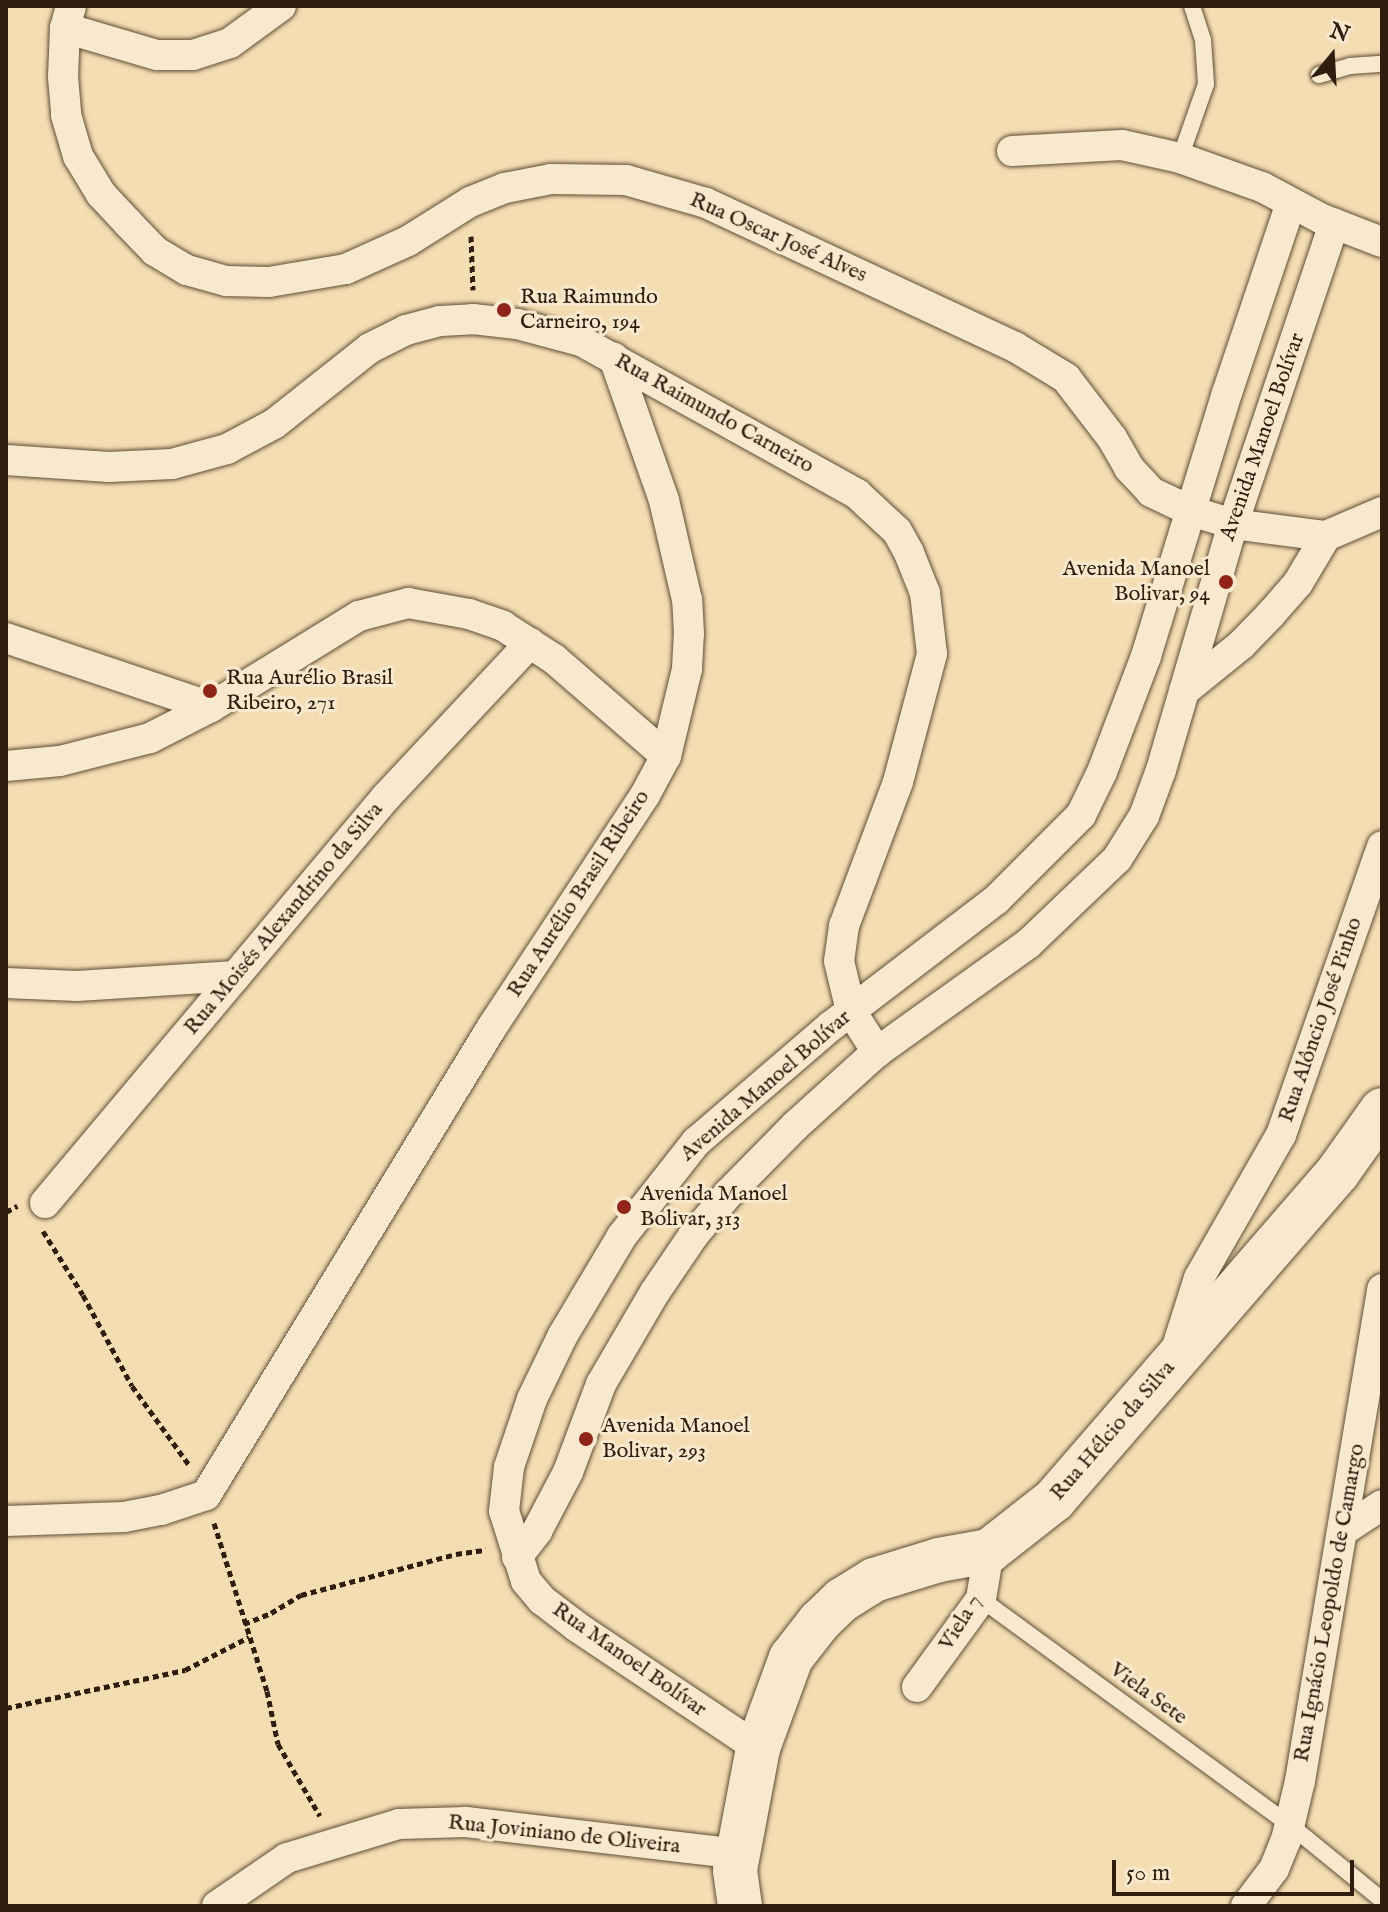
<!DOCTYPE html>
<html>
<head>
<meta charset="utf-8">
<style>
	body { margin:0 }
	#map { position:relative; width:1388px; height:1912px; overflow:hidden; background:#f4ddb3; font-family:"IM FELL English",serif }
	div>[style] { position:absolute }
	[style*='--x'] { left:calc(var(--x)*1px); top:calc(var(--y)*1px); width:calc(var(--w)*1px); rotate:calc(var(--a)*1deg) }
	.path>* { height:5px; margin-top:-2.5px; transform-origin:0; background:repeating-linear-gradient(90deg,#2f1d0d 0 6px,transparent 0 10px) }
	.roads { filter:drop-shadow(0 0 2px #604d36) drop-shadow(0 0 2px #604d36) }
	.lane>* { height:16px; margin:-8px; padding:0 8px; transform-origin:8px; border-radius:8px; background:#f8e9ce }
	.street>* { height:30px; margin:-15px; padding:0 15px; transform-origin:15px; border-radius:15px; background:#f8e9ce }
	.secondary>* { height:44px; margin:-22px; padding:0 22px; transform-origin:22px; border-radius:22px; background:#f8e9ce }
	.dots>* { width:22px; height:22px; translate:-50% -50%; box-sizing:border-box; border:4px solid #f8e9ce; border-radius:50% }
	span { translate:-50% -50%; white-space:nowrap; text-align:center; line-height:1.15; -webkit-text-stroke:6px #f8e9ce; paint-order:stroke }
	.street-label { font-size:22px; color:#2f1d0d }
	.poi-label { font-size:22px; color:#2f1d0d }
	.left { translate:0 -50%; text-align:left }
	.right { translate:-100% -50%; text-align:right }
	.frame { position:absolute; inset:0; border:8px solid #2f1d0d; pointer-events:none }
	.north { position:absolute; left:1292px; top:16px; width:80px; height:80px; -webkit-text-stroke:6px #f8e9ce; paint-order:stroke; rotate:18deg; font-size:22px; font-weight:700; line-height:32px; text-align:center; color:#2f1d0d }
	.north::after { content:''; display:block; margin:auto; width:28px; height:36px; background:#2f1d0d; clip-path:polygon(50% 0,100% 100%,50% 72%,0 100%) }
	.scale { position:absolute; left:1112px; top:1860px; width:242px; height:36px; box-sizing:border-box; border:4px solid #2f1d0d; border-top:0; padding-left:10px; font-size:24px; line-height:28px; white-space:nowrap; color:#2f1d0d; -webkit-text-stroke:6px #f8e9ce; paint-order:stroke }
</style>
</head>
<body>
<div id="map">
	<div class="path">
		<div style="--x:471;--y:236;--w:54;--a:87.9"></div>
		<div style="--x:6;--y:1212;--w:13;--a:-29"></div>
		<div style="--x:43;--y:1231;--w:75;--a:58"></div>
		<div style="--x:83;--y:1295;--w:103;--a:61.7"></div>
		<div style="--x:132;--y:1386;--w:99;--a:54.1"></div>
		<div style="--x:214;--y:1523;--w:176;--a:72.5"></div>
		<div style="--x:267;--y:1691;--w:54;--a:78.3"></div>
		<div style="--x:278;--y:1744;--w:83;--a:59.7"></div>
		<div style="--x:244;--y:1624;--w:29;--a:-22"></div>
		<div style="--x:271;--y:1613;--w:35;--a:-31"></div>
		<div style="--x:301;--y:1595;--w:160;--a:-14.8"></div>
		<div style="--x:456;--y:1554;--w:30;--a:-8"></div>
		<div style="--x:6;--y:1708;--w:183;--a:-12"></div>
		<div style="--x:185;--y:1670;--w:72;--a:-27.3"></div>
	</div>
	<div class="roads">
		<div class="lane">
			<div style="--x:1319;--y:75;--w:32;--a:-16"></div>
			<div style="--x:1350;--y:66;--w:32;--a:-4"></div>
			<div style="--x:1180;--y:158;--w:78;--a:-70.6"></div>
			<div style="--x:1206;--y:84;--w:44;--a:-93.9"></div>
			<div style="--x:1203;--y:40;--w:36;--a:-108"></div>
			<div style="--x:981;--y:1599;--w:383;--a:36.2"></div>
			<div style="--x:1290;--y:1825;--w:119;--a:39.2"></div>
		</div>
		<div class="street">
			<div style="--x:71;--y:6;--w:23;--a:105"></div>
			<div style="--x:65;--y:28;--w:49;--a:92.3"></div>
			<div style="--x:63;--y:77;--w:38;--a:85"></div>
			<div style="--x:66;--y:115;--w:43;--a:73.7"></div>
			<div style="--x:78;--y:156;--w:44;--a:58.8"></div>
			<div style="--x:101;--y:194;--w:40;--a:47"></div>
			<div style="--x:128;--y:223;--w:39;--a:46"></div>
			<div style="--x:155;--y:251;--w:37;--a:31"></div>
			<div style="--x:187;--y:270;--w:41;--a:15.8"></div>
			<div style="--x:226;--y:281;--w:43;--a:1.3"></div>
			<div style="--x:269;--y:282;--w:78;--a:-9.6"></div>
			<div style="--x:346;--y:269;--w:68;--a:-24.3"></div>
			<div style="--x:408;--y:241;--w:73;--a:-32.2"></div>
			<div style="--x:470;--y:202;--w:38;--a:-22"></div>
			<div style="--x:505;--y:188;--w:47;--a:-11.1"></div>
			<div style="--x:551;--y:179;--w:75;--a:0.8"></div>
			<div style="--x:626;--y:180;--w:83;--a:16"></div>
			<div style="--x:706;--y:203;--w:341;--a:25"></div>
			<div style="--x:1015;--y:347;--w:60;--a:31.3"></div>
			<div style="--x:1066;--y:378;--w:76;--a:52.5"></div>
			<div style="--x:1112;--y:438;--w:34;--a:60"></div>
			<div style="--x:1129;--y:468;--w:33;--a:47"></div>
			<div style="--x:1151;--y:492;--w:44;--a:25.4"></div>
			<div style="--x:1191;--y:511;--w:44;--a:17.2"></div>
			<div style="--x:1233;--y:524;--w:94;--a:7.4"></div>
			<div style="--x:65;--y:28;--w:96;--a:16.4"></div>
			<div style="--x:157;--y:55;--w:36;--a:0"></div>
			<div style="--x:193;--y:55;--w:39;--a:-18"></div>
			<div style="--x:230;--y:43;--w:63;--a:-36"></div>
			<div style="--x:1012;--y:151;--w:110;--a:-3.1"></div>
			<div style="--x:1122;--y:145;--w:59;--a:12.6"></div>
			<div style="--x:1180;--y:158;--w:87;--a:19.5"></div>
			<div style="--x:1262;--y:187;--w:68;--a:28.1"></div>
			<div style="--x:1322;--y:219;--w:64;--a:21"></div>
			<div style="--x:6;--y:460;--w:103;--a:3.9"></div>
			<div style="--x:109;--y:467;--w:63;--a:-2.7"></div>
			<div style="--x:172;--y:464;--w:57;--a:-15.3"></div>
			<div style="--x:227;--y:449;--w:53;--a:-28"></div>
			<div style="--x:274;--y:424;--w:122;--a:-38.4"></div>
			<div style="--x:370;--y:348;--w:40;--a:-26.6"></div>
			<div style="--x:406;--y:330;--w:35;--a:-15"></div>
			<div style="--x:440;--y:321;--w:33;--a:-3"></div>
			<div style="--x:473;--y:319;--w:44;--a:6.5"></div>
			<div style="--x:517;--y:324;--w:66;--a:14.9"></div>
			<div style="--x:581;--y:341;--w:316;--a:29"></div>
			<div style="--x:857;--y:494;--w:54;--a:42.8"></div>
			<div style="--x:897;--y:531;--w:25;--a:61"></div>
			<div style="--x:909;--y:553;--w:43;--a:68.2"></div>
			<div style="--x:925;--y:593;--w:61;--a:83.5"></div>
			<div style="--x:932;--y:654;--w:132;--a:104.9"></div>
			<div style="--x:898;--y:782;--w:154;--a:110.6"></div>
			<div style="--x:844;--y:926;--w:35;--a:98"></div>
			<div style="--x:839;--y:961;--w:51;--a:76.5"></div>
			<div style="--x:851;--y:1011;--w:49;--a:57.6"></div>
			<div style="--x:6;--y:638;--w:216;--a:18.6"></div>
			<div style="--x:1184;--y:691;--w:73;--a:-38.9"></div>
			<div style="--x:1241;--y:645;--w:43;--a:-45.9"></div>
			<div style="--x:1271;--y:614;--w:41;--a:-48.9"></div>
			<div style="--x:1298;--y:583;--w:55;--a:-59.2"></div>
			<div style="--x:1326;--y:536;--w:61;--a:-23.2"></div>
			<div style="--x:6;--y:766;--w:54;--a:-5.3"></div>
			<div style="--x:60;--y:761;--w:93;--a:-14.3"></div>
			<div style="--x:150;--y:738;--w:68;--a:-26.9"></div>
			<div style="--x:211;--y:707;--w:174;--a:-31.6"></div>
			<div style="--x:359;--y:616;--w:51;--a:-14.9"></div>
			<div style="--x:408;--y:603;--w:62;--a:10.2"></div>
			<div style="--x:469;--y:614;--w:36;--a:19"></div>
			<div style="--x:503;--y:626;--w:61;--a:32.9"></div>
			<div style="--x:554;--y:659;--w:148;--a:40.9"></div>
			<div style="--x:6;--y:983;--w:71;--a:2.4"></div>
			<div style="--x:77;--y:986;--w:159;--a:-3.6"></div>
			<div style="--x:45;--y:1203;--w:530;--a:-49.97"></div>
			<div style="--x:386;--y:797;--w:211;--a:-46.9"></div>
			<div style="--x:1176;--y:1350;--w:76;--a:-72.3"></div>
			<div style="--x:1199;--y:1278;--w:165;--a:-60.2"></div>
			<div style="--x:1281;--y:1135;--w:306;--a:-70.7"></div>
			<div style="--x:6;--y:1521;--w:118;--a:-1.9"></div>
			<div style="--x:124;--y:1517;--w:38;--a:-11"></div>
			<div style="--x:161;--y:1510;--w:47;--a:-18.4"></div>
			<div style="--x:206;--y:1495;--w:548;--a:-58.57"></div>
			<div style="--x:492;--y:1027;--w:278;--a:-56.6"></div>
			<div style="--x:645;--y:795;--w:44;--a:-61.7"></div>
			<div style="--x:666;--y:756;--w:89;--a:-76.4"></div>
			<div style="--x:687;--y:669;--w:35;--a:-87"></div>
			<div style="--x:689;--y:634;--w:34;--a:-93"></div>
			<div style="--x:687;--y:600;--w:103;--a:-103"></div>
			<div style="--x:664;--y:500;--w:151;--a:-109.4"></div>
			<div style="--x:1344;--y:1530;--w:45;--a:-33.3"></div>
			<div style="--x:517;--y:1557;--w:33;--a:-52"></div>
			<div style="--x:537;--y:1531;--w:67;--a:-62.3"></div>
			<div style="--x:568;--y:1472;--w:94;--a:-69.4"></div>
			<div style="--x:601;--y:1384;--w:107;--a:-59.6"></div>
			<div style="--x:655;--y:1292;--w:68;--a:-55.8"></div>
			<div style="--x:693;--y:1236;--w:55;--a:-50.2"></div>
			<div style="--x:728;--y:1194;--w:95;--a:-45.4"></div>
			<div style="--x:795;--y:1126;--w:110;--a:-42.1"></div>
			<div style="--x:877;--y:1052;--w:186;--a:-35.6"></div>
			<div style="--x:1028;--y:944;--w:123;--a:-43.7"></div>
			<div style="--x:1117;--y:859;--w:51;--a:-57.9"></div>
			<div style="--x:1144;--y:816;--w:49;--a:-69.7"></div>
			<div style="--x:1161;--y:770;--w:256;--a:-73.7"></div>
			<div style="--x:1233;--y:524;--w:317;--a:-71.4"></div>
			<div style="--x:917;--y:1687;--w:109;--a:-54"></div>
			<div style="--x:981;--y:1599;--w:49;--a:-80.5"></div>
			<div style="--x:758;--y:1748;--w:219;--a:-146.2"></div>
			<div style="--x:576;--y:1626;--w:43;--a:-142.6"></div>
			<div style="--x:542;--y:1600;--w:25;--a:-130"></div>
			<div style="--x:526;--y:1581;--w:73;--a:-107.4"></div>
			<div style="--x:504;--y:1511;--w:44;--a:-83.5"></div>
			<div style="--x:509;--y:1467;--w:72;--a:-71.3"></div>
			<div style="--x:532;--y:1399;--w:71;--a:-64.2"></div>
			<div style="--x:563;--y:1335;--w:115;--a:-59.2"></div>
			<div style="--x:622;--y:1236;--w:120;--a:-51.8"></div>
			<div style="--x:696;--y:1142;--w:178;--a:-40.7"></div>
			<div style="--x:831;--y:1026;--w:208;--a:-37.4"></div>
			<div style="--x:996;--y:900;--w:120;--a:-45"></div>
			<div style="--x:1081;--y:815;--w:48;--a:-64"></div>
			<div style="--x:1102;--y:772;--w:124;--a:-69.2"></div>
			<div style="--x:1146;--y:656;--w:275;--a:-72.9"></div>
			<div style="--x:1227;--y:393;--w:200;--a:-71.4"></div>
			<div style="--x:217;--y:1906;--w:85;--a:-34.4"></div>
			<div style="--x:287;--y:1858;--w:117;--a:-16.9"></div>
			<div style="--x:399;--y:1824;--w:67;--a:-1.7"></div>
			<div style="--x:466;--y:1822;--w:274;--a:6.7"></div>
			<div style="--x:1246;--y:1906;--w:46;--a:-52.9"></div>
			<div style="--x:1274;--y:1869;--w:31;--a:-68"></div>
			<div style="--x:1286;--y:1840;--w:61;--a:-76.7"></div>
			<div style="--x:1300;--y:1781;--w:499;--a:-80.5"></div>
		</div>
		<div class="secondary">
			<div style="--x:740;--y:1906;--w:36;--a:-98"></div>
			<div style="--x:735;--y:1870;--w:124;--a:-79.3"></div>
			<div style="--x:758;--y:1748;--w:96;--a:-69.9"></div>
			<div style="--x:791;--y:1658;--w:46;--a:-52.1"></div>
			<div style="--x:819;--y:1622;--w:32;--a:-44"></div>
			<div style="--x:842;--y:1600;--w:38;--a:-32"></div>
			<div style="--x:874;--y:1580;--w:68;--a:-17.1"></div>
			<div style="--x:939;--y:1560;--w:51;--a:-10.2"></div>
			<div style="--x:989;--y:1551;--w:83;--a:-38.1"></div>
			<div style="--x:1054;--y:1500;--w:434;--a:-49.1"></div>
			<div style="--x:1338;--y:1172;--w:76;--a:-54.6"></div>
		</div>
	</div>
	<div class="dots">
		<div style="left:504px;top:310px;background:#8f2418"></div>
		<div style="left:1226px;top:582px;background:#8f2418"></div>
		<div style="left:210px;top:691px;background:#8f2418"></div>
		<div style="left:624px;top:1207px;background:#8f2418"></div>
		<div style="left:586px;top:1439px;background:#8f2418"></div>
	</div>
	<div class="street-label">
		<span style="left:778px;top:238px;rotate:24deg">Rua Oscar José Alves</span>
		<span style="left:714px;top:414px;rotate:29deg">Rua Raimundo Carneiro</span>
		<span style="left:1263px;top:437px;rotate:-71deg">Avenida Manoel Bolívar</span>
		<span style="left:579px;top:894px;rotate:-57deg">Rua Aurélio Brasil Ribeiro</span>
		<span style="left:284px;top:919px;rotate:-50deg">Rua Moisés Alexandrino da Silva</span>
		<span style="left:1321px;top:1020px;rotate:-71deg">Rua Alôncio José Pinho</span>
		<span style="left:766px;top:1086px;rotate:-41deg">Avenida Manoel Bolívar</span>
		<span style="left:1113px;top:1431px;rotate:-49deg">Rua Hélcio da Silva</span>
		<span style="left:1330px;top:1603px;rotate:-80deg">Rua Ignácio Leopoldo de Camargo</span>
		<span style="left:961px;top:1623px;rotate:-58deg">Viela 7</span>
		<span style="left:629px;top:1660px;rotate:35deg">Rua Manoel Bolívar</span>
		<span style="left:1148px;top:1694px;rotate:36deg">Viela Sete</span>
		<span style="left:564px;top:1835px;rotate:6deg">Rua Joviniano de Oliveira</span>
	</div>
	<div class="poi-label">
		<span class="left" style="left:520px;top:310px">Rua Raimundo<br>Carneiro, 194</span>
		<span class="right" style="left:1210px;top:582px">Avenida Manoel<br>Bolivar, 94</span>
		<span class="left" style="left:226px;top:691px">Rua Aurélio Brasil<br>Ribeiro, 271</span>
		<span class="left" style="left:640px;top:1207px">Avenida Manoel<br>Bolivar, 313</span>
		<span class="left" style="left:602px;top:1439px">Avenida Manoel<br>Bolivar, 293</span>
	</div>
	<div class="frame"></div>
	<div class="north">N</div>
	<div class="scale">50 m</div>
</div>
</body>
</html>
